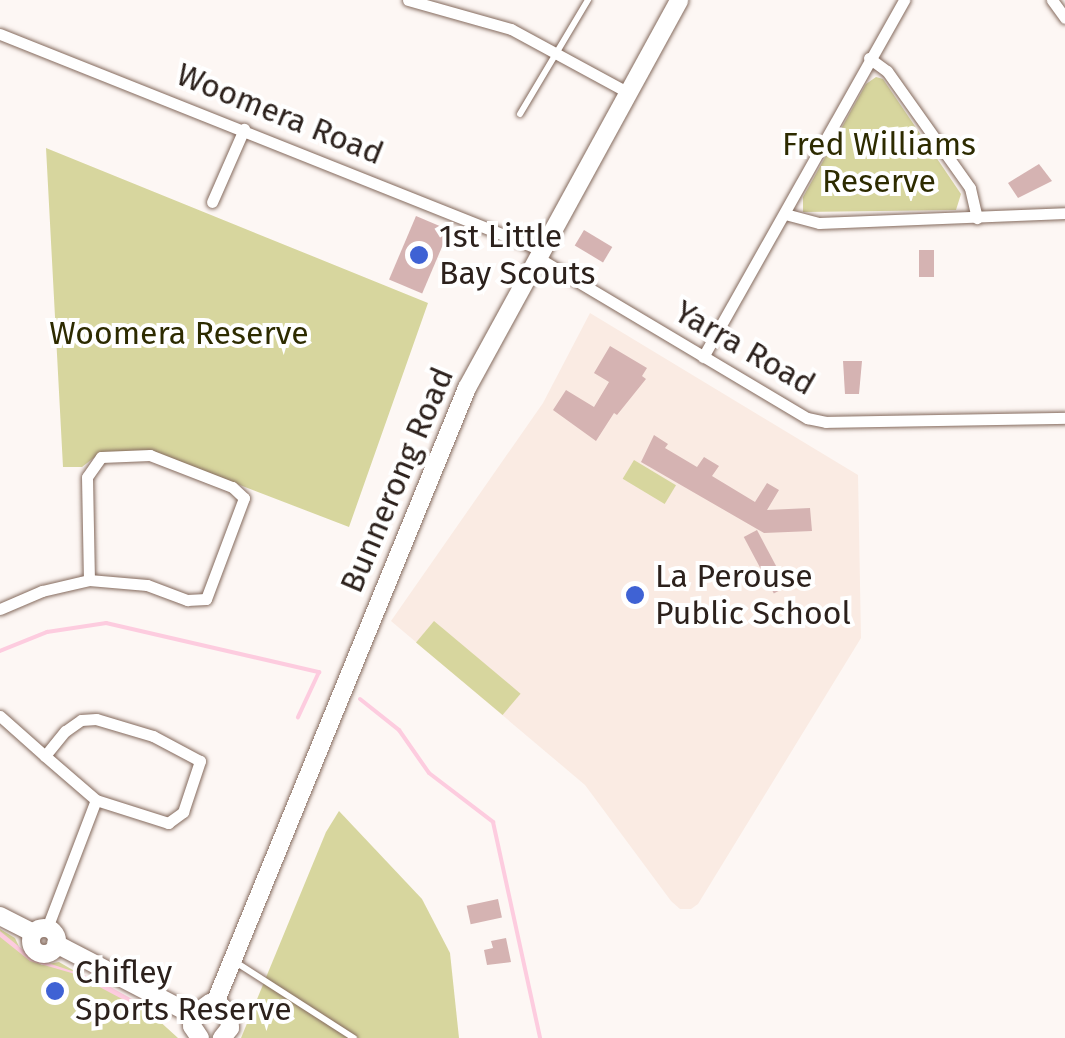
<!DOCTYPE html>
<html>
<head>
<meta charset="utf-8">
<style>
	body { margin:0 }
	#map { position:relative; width:1065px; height:1038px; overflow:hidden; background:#fdf7f4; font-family:"Fira Sans",sans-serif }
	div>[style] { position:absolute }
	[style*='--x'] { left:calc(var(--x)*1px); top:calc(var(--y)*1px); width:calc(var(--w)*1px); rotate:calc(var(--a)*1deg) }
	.built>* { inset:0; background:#faebe3 }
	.green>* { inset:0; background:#d7d69e; transform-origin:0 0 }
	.water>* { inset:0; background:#fdccdf }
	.stream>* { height:4px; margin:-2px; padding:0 2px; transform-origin:2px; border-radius:2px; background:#fdccdf }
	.building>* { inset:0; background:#d5b3b2; transform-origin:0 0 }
	.roads { filter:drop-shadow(0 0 2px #846a5d) drop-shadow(0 0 2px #846a5d) }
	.lane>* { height:6px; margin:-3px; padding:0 3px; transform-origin:3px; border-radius:3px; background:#fff }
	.street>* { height:11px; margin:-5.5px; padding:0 5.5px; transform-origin:5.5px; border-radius:5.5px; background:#fff }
	.secondary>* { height:18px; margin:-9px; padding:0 9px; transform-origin:9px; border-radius:9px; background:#fff }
	.secondary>.ring { margin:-9px; padding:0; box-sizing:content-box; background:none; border:18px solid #fff; border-radius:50% }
	.primary>* { height:18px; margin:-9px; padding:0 9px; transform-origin:9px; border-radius:9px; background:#fff }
	.dots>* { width:28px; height:28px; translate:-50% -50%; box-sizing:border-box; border:5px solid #fff; border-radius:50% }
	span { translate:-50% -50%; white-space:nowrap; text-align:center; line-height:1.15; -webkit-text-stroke:8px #fff; paint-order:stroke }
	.street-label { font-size:32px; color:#2c211c }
	.park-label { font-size:32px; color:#2d2b00 }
	.poi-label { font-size:32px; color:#2c211c }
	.left { translate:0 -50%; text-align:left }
</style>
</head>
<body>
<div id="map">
	<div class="built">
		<div style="clip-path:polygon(590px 313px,858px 475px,861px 638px,698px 904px,691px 909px,680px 909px,671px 901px,585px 785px,391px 621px,543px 403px)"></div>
	</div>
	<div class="green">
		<div style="clip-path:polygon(876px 77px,883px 79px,961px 194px,956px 210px,803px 212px,803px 197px,866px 84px)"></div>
		<div style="clip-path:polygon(46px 148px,428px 303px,349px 527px,159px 454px,100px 453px,82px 467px,63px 467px)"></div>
		<div style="left:634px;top:460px;width:49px;height:22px;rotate:31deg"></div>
		<div style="left:434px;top:621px;width:113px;height:28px;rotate:40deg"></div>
		<div style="clip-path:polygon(339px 811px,422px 899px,450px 953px,459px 1038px,241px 1038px,326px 832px)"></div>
		<div style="clip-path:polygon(0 929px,15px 938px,21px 951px,42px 965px,59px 962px,156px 1018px,178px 1038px,0 1038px)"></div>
	</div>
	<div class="water">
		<div style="clip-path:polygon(0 931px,33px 958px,96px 979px,143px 1005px,141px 1009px,75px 974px,30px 961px,0 937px)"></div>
	</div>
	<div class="stream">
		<div style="--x:0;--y:651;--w:51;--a:-22"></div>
		<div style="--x:47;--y:632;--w:60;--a:-8.7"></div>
		<div style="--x:106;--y:623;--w:219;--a:13"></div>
		<div style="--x:319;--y:672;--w:50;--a:115"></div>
		<div style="--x:360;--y:699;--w:50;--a:38.5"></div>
		<div style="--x:399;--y:730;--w:52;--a:55.1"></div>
		<div style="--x:429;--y:773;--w:81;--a:37.4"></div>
		<div style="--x:493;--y:822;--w:221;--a:77.7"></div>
	</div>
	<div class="building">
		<div style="clip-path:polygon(1039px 164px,1052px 181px,1018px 198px,1008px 183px)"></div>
		<div style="left:416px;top:216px;width:36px;height:69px;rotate:23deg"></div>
		<div style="left:584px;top:230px;width:33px;height:18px;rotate:31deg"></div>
		<div style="left:919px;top:250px;width:15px;height:27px"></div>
		<div style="clip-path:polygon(610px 346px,647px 368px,642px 376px,646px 379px,617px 415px,614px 413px,596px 441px,553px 410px,566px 390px,594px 407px,609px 382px,594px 373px)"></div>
		<div style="clip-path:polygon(843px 361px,862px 361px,859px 394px,845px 394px)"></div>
		<div style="clip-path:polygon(654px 435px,668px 444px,665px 448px,697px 467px,704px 457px,719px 466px,712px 476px,755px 502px,767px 483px,779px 490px,767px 510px,810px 508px,812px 531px,764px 533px,641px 462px)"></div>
		<div style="left:757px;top:530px;width:64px;height:15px;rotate:62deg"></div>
		<div style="left:498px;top:899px;width:19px;height:32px;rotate:78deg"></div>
		<div style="clip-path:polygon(506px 938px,511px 962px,487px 965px,484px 950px,493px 948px,491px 941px)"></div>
	</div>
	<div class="roads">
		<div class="lane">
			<div style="--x:520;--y:114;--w:133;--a:-59.2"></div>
			<div style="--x:237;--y:963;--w:139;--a:32.7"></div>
		</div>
		<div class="street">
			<div style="--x:408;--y:0;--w:107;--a:15.7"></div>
			<div style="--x:511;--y:29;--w:130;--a:28.5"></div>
			<div style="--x:1052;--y:0;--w:22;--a:54"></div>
			<div style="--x:0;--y:34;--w:580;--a:21.75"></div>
			<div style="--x:869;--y:58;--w:22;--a:36"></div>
			<div style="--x:887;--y:71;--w:143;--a:54.6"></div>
			<div style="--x:970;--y:188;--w:31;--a:77"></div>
			<div style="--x:212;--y:202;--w:80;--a:-66.3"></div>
			<div style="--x:785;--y:214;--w:35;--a:15"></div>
			<div style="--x:819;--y:223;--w:246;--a:-2.3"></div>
			<div style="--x:535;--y:256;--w:317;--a:30.8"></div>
			<div style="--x:807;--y:418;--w:19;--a:12"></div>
			<div style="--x:826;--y:422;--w:239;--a:-1"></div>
			<div style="--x:703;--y:357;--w:410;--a:-60.6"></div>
			<div style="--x:0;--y:609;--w:46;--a:-23.2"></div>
			<div style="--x:42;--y:591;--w:48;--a:-13.2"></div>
			<div style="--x:89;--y:580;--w:58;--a:4.9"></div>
			<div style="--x:147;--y:585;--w:43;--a:20.6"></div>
			<div style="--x:187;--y:600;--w:19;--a:-3"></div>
			<div style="--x:206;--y:599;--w:108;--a:-69.4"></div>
			<div style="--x:244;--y:498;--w:16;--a:-137"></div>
			<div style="--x:232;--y:487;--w:88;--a:-158.7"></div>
			<div style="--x:150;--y:455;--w:49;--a:177.7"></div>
			<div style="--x:101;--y:457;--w:24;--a:125"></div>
			<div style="--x:87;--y:477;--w:103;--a:88.9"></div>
			<div style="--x:0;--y:716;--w:60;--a:41.6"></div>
			<div style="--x:45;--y:756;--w:67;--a:40.8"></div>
			<div style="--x:96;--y:800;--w:76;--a:17.7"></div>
			<div style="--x:168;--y:823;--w:19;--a:-36"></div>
			<div style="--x:183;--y:812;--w:54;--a:-71.6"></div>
			<div style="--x:200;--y:761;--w:53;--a:-152"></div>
			<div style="--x:153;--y:736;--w:59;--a:-163.4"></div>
			<div style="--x:96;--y:719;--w:15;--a:176"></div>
			<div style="--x:81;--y:720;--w:19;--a:145"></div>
			<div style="--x:65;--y:731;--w:32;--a:129"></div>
			<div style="--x:47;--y:928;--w:137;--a:-69.1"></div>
		</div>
		<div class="secondary">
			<div style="--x:0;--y:916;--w:37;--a:27"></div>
			<div class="ring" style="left:31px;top:928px;width:8px;height:8px"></div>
			<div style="--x:56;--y:944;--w:154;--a:27.4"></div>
		</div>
		<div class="primary">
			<div style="--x:215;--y:1003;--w:665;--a:-67.72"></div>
			<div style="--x:467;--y:388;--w:442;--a:-61.3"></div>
			<div style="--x:200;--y:1038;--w:14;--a:-124"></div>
			<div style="--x:192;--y:1026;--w:11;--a:-85"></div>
			<div style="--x:193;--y:1015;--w:21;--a:-35"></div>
			<div style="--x:210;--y:1003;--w:11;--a:15"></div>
			<div style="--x:221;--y:1006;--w:12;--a:48"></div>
			<div style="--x:229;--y:1015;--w:13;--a:86"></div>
			<div style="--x:230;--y:1028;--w:13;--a:129"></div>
		</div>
	</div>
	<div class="dots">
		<div style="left:419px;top:255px;background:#3f62d4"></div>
		<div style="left:635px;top:595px;background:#3f62d4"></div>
		<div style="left:55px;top:991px;background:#3f62d4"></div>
	</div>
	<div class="street-label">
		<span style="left:280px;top:114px;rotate:22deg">Woomera Road</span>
		<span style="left:745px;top:348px;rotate:30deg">Yarra Road</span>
		<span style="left:397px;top:480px;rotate:-67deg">Bunnerong Road</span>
	</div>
	<div class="park-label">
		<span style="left:879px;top:163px">Fred Williams<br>Reserve</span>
		<span style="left:179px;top:333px">Woomera Reserve</span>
	</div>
	<div class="poi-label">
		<span class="left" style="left:439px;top:255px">1st Little<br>Bay Scouts</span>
		<span class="left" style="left:655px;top:595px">La Perouse<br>Public School</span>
		<span class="left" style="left:75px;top:991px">Chifley<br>Sports Reserve</span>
	</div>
</div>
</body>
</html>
